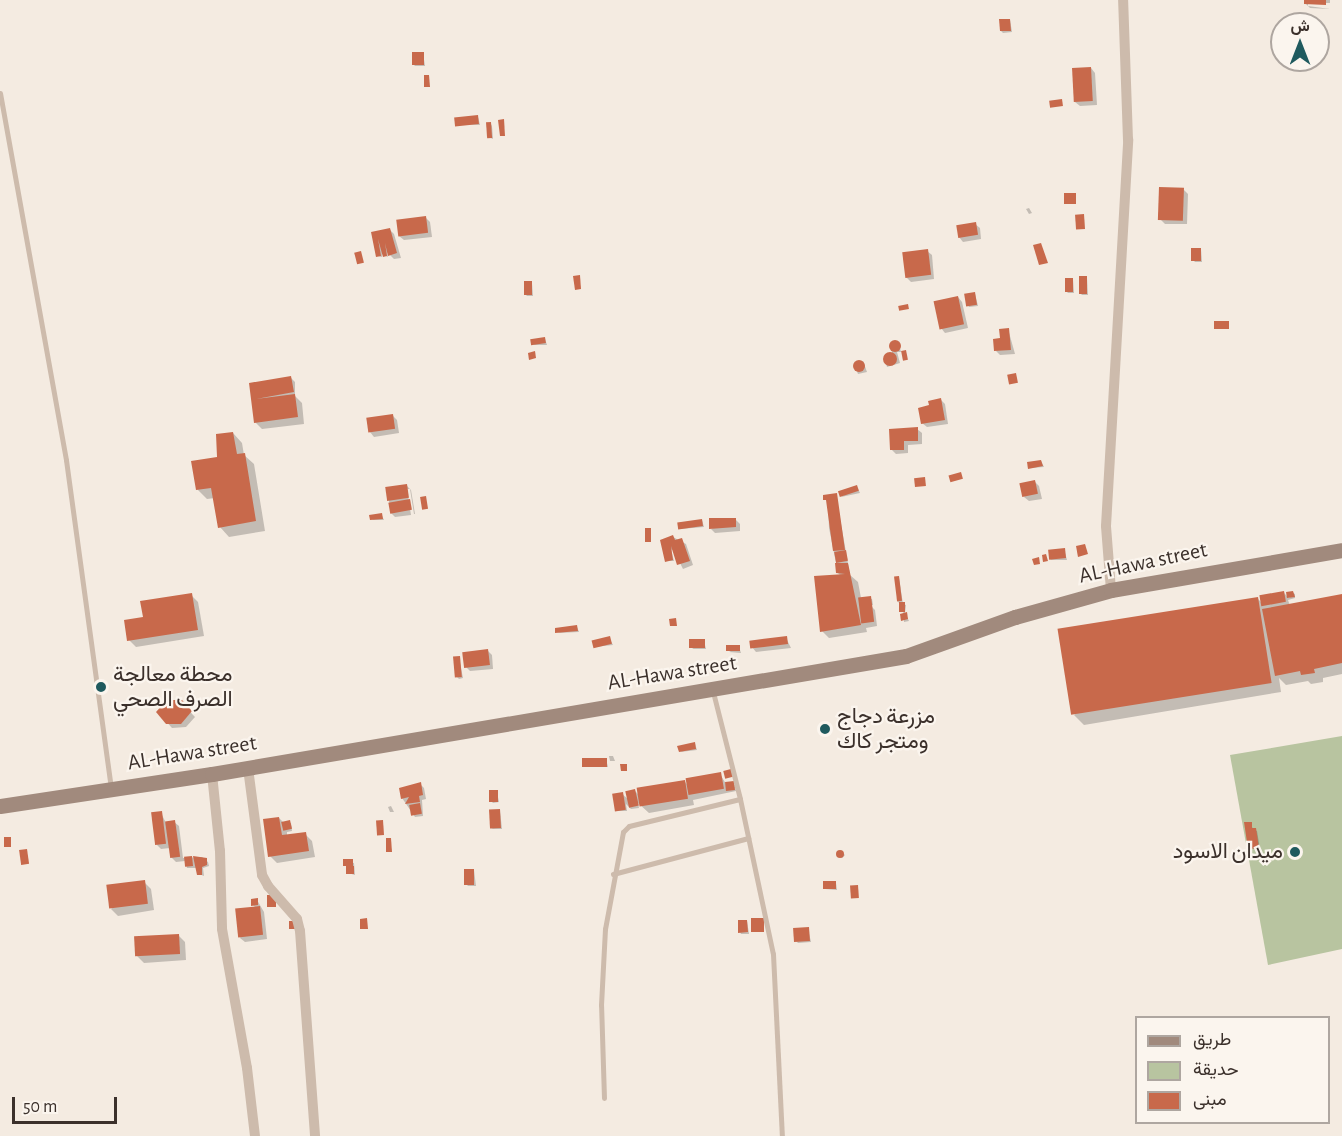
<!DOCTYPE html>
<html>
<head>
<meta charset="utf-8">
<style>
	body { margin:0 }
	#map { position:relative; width:1342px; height:1136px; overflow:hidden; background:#f4ebe1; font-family:"Alegreya Sans",Vazirmatn,sans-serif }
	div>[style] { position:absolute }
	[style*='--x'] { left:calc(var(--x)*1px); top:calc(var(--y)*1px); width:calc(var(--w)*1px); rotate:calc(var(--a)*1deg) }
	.green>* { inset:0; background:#b8c4a0 }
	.shadow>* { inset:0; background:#0003 }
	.building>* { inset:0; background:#c8694b; transform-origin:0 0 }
	.round { border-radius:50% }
	.lane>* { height:5px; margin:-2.5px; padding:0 2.5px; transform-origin:2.5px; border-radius:2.5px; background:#cdbbac }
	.street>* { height:10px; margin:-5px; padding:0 5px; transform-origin:5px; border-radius:5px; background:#cdbbac }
	.secondary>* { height:15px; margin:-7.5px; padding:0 7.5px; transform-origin:7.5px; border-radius:7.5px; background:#a18a7d }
	.dots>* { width:16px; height:16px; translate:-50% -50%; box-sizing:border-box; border:3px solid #fbf5ee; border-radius:50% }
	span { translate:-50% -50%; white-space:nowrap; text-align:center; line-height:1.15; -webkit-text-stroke:4.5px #fbf5ee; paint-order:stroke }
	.street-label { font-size:22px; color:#3b302b }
	.poi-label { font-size:22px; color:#3b302b }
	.left { translate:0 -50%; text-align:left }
	.right { translate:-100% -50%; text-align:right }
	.legend { position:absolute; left:1135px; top:1016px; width:195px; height:108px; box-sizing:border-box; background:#fbf5ee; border:2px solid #aea6a0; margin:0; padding:8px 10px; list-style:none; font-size:18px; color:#3b302b }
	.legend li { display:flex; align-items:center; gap:12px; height:30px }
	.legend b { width:30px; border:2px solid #aea6a0 }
	.north { position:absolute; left:1270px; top:12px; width:60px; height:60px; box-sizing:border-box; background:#fbf5ee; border:2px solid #aea6a0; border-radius:50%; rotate:0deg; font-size:16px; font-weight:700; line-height:24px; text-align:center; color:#3b302b }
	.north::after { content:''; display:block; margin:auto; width:21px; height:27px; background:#1f5a5e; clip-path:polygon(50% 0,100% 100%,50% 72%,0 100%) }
	.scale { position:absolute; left:12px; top:1097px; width:105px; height:27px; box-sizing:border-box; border:3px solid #3b302b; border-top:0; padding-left:8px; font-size:18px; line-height:21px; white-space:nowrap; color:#3b302b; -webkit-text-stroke:4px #fbf5ee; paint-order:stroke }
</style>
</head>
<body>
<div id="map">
	<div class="green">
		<div style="clip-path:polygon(1342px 736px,1342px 949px,1268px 965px,1230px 755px)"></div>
	</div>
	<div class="shadow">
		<div style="clip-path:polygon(1306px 0,1330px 0,1330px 3px,1308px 3px,1308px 6px,1330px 9px,1310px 8px,1306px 4px)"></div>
		<div style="clip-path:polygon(1010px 20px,1012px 32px,1003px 33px,1001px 31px)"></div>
		<div style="clip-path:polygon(423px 53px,425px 66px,415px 66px,413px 64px)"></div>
		<div style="clip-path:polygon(1091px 68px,1095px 73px,1097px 105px,1080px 106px,1075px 102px)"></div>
		<div style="clip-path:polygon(478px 117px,480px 125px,455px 124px)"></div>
		<div style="clip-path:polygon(491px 124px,492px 126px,493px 139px,489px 137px)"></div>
		<div style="clip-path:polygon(1183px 189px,1188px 194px,1187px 224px,1165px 224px,1160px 219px)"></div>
		<div style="clip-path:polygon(1029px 208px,1032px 213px,1029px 214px,1026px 209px)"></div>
		<div style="clip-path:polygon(425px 217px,430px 222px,432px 237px,404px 240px,399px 236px)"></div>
		<div style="clip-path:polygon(975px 224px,980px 228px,981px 239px,963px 242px,959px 237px)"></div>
		<div style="clip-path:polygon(390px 230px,394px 234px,401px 258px,394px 259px,387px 252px,388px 257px,382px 254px,382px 257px,378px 256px,373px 233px)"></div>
		<div style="clip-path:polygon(1201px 249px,1202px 262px,1195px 262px,1193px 260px)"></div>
		<div style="clip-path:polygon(927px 251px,932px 255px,934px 279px,911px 282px,906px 277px)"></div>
		<div style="clip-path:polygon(1087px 278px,1088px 295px,1082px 295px,1080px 293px)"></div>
		<div style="clip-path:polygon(1073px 279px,1074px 293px,1068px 293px,1066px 291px)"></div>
		<div style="clip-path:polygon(532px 283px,533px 296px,527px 296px,525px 294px)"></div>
		<div style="clip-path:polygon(975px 294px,978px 306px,969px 307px,968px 305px)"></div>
		<div style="clip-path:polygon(958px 297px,962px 302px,968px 328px,945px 333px,941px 328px)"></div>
		<div style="clip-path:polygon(1008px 329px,1015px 354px,1000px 355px,996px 351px)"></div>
		<div style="clip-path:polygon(545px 339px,547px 345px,533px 345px)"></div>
		<div style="clip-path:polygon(898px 341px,901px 352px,897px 352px,900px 363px,887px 367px,884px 356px,892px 354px,891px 342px)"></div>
		<div style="clip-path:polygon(863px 361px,867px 372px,858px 374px,854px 364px)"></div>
		<div style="clip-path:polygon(291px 378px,295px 382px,295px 396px,302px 403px,304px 424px,262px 429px,255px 422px,253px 398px)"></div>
		<div style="clip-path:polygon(941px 400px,945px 404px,948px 424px,927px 427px,922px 423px,931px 407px)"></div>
		<div style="clip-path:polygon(393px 416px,397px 420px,399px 433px,374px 437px,370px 432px)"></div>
		<div style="clip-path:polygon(917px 429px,922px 433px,922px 444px,908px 445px,908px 453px,896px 454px,891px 449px)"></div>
		<div style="clip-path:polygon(233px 433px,242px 443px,244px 455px,254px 464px,265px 531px,229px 537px,220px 527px,215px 498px,207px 499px,197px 489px)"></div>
		<div style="clip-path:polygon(1041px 461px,1044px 467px,1030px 468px)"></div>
		<div style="clip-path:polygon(1035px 482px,1039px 486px,1042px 499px,1029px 501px,1024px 497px)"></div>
		<div style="clip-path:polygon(407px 486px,410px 489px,407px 489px,411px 515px,395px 517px,391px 513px,387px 489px)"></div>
		<div style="clip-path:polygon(857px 487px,860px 493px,841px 497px)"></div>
		<div style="clip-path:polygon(410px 489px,411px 490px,415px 514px,414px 514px)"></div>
		<div style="clip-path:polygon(836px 495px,850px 575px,858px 582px,861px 598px,872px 599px,873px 605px,870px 605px,875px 610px,877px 626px,866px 628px,867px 632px,829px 638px,822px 631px,841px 576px,838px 573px,829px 528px,828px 501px,825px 499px)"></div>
		<div style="clip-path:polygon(381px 514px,384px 520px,372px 520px)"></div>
		<div style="clip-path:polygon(735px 519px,740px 524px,740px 531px,715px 533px,711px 529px)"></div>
		<div style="clip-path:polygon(702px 520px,704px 527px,680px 529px)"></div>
		<div style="clip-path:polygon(673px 537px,686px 544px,693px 565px,683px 569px,673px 549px,671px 550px,674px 561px,667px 561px)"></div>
		<div style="clip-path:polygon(1064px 549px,1067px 560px,1050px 560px)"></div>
		<div style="clip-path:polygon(899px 578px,903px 604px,906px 605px,905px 613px,909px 621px,904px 622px,904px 614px,898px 601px)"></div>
		<div style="clip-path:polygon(1284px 593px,1289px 598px,1293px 593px,1295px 594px,1295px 598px,1288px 600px,1290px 606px,1342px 596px,1342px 674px,1323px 678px,1323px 682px,1311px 684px,1308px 681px,1286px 685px,1279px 678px,1281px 692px,1084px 725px,1074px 715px,1258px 599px,1262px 603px)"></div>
		<div style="clip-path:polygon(191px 595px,198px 602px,204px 636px,136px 647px,129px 640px,144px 618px)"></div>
		<div style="clip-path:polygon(577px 627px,579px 632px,557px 633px)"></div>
		<div style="clip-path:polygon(609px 638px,613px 645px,594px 647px)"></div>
		<div style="clip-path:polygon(786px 638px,791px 648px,756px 652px,752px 647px)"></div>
		<div style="clip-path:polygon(704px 641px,706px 649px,692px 649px)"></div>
		<div style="clip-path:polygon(739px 647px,741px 653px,729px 652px)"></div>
		<div style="clip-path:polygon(487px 650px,492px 655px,493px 669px,470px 671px,466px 667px)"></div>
		<div style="clip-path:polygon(459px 658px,463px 678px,459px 679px,457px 677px)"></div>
		<div style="clip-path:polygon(181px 702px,195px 717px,186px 727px,172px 728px,158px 712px)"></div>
		<div style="clip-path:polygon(695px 744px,697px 750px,680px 752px)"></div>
		<div style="clip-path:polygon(609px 756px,613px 756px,615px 761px,610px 761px)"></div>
		<div style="clip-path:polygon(606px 759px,608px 767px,583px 766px)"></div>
		<div style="clip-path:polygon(720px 774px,726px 784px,735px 785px,736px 791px,693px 800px,694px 805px,649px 813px,638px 803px,639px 808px,631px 809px,626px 804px,627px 811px,617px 811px,622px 794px,628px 799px,635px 791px,640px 796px,684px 781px,689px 786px)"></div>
		<div style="clip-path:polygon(420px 784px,424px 788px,426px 799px,422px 800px,423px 816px,415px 817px,402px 798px)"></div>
		<div style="clip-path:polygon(497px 792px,499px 802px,493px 803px,491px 801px)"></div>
		<div style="clip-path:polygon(391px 806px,394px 812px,390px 812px,388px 807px)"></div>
		<div style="clip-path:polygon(500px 811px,502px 829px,493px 829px,491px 828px)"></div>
		<div style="clip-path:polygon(161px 813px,166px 823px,174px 822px,179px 826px,183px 858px,202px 857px,208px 862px,209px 866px,203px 868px,204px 876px,199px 874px,198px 868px,187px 868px,185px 861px,176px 862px,172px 858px,170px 848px,161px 849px,157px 845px)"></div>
		<div style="clip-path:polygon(279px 818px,283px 822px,291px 823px,292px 831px,287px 832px,287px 836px,305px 834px,312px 841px,315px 857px,277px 863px,270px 856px)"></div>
		<div style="clip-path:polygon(1251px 823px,1253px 830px,1257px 831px,1260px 849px,1249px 848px)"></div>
		<div style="clip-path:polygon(840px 851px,845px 855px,842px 858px,838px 855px)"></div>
		<div style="clip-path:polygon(345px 861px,354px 863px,355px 875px,348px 873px)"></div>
		<div style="clip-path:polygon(474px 870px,476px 886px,468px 886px,466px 884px)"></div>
		<div style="clip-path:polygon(144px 882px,151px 889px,154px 910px,118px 916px,111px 909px)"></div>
		<div style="clip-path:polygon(836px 883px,837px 890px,825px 889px)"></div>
		<div style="clip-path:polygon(257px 900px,264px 912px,267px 939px,245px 942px,240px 938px,256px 908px,253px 905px)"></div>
		<div style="clip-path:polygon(747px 921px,749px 934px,741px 934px,740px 932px)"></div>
		<div style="clip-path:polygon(808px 929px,811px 942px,798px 943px,796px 941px)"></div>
		<div style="clip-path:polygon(178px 935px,185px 942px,186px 960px,144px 963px,137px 956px)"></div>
	</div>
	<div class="building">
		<div style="clip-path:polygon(1304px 0,1326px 0,1326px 5px,1304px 4px)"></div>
		<div style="clip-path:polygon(999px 19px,1010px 19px,1011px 31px,1000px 31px)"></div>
		<div style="left:412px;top:52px;width:12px;height:13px"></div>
		<div style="left:1091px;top:67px;width:34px;height:19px;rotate:87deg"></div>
		<div style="clip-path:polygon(424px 75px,429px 75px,430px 87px,424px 87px)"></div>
		<div style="left:1062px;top:99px;width:7px;height:13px;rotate:82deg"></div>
		<div style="left:478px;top:115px;width:9px;height:24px;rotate:84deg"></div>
		<div style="clip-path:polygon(504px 119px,505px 136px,500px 136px,498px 120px)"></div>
		<div style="left:491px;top:122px;width:16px;height:5px;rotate:86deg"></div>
		<div style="left:1159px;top:187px;width:25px;height:33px;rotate:2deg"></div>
		<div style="left:1064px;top:193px;width:12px;height:11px"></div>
		<div style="left:1084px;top:214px;width:15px;height:9px;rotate:86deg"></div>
		<div style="left:426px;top:216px;width:17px;height:30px;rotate:83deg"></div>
		<div style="left:976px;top:222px;width:13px;height:20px;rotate:81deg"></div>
		<div style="clip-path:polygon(390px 228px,397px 253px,388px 256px,385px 243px,387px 256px,383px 257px,378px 239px,381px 256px,376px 257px,371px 232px)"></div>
		<div style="clip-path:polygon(1041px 243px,1048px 263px,1039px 265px,1033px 245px)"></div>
		<div style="left:1191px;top:248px;width:10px;height:13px"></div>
		<div style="left:928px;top:249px;width:26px;height:26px;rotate:83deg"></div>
		<div style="left:361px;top:251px;width:12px;height:7px;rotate:76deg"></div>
		<div style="clip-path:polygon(580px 275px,581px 289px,575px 290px,573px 276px)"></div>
		<div style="left:1079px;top:276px;width:8px;height:18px"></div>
		<div style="left:1065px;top:278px;width:8px;height:14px"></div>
		<div style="left:524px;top:281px;width:8px;height:14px"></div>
		<div style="left:975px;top:292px;width:13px;height:11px;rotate:81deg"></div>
		<div style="left:958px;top:296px;width:29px;height:25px;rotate:78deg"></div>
		<div style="left:908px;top:304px;width:5px;height:10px;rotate:79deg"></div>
		<div style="left:1214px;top:321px;width:15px;height:8px"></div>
		<div style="clip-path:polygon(1009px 328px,1011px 350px,994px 351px,993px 339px,1000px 338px,999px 329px)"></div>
		<div style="left:545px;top:337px;width:6px;height:15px;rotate:81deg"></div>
		<div class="round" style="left:889px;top:340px;width:12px;height:12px"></div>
		<div style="left:906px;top:350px;width:10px;height:5px;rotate:79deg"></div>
		<div style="clip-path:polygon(535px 351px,536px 358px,529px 360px,528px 353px)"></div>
		<div class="round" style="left:883px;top:352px;width:14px;height:14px"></div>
		<div class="round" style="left:853px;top:360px;width:12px;height:12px"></div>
		<div style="left:1016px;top:373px;width:10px;height:9px;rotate:79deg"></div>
		<div style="clip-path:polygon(291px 376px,294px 392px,256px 399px,295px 394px,298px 417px,254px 423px,249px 383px)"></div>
		<div style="clip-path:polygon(941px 398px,945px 420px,921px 424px,918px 408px,929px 405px,928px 401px)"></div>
		<div style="left:393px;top:414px;width:15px;height:27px;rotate:82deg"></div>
		<div style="clip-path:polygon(918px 427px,918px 441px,904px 441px,904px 450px,890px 450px,889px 429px)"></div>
		<div style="clip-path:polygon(233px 432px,237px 454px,245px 453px,256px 521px,218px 528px,211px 488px,196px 490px,191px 461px,217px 457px,216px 434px)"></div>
		<div style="clip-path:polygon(1041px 460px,1043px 466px,1028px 469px,1027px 462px)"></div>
		<div style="left:961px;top:472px;width:7px;height:13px;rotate:74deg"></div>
		<div style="left:925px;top:477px;width:9px;height:11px;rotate:84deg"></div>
		<div style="left:1035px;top:480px;width:14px;height:16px;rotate:78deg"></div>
		<div style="left:407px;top:484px;width:14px;height:22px;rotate:82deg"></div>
		<div style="left:857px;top:485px;width:6px;height:20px;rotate:72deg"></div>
		<div style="clip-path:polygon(837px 493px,845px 550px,833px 551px,826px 500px,823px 500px,823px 495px)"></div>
		<div style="left:426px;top:496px;width:13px;height:6px;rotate:81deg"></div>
		<div style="left:410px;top:499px;width:11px;height:22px;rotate:80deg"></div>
		<div style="clip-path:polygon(382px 513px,383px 519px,370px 520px,369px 515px)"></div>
		<div style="clip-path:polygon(709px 518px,736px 518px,736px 527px,709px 529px)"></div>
		<div style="left:702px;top:519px;width:7px;height:25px;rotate:82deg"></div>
		<div style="left:645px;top:528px;width:6px;height:14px"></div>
		<div style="clip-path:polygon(673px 535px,675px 540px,682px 538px,690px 561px,677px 565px,671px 546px,673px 560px,665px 562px,660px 540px)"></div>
		<div style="clip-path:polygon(1085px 544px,1088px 554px,1078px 557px,1076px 546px)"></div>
		<div style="left:1065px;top:548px;width:10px;height:17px;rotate:84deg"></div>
		<div style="left:846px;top:550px;width:11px;height:12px;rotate:80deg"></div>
		<div style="clip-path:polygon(1046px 554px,1048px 561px,1043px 562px,1042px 555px)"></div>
		<div style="clip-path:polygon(1039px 557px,1040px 564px,1034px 565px,1032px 559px)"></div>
		<div style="clip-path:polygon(835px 563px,848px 563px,861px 625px,820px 632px,814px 576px,845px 574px,836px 573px)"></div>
		<div style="left:899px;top:576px;width:25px;height:5px;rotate:83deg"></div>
		<div style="left:1284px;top:591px;width:11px;height:25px;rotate:80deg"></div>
		<div style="clip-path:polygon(1293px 591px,1295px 597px,1287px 598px,1286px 592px)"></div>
		<div style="clip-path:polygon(192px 593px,198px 630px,127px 641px,124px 620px,143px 617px,140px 601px)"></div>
		<div style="clip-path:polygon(1342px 594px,1342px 663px,1314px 669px,1315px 673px,1301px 675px,1300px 671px,1275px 676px,1262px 609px)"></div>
		<div style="left:871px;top:596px;width:26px;height:13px;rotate:83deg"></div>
		<div style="left:1258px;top:597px;width:87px;height:203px;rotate:81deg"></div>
		<div style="left:899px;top:602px;width:6px;height:10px"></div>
		<div style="clip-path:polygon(907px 612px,908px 619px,901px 621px,900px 614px)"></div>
		<div style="clip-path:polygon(676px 618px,677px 626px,670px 626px,669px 619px)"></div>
		<div style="clip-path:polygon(577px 625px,578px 631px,555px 633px,555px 628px)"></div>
		<div style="left:610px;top:636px;width:8px;height:19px;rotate:76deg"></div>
		<div style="left:787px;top:636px;width:8px;height:38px;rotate:83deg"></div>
		<div style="left:705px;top:639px;width:9px;height:16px;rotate:90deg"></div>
		<div style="left:740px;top:645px;width:6px;height:14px;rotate:90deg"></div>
		<div style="left:488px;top:649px;width:16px;height:26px;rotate:83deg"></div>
		<div style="left:460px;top:656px;width:21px;height:7px;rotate:85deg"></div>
		<div style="clip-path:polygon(167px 700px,182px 700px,192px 711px,181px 724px,166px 724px,156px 712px)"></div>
		<div style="clip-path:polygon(695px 742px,696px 749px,679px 752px,677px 746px)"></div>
		<div style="left:582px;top:758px;width:25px;height:9px"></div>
		<div style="clip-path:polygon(620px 764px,627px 764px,627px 771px,621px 771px)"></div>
		<div style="left:731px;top:769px;width:8px;height:8px;rotate:76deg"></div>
		<div style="left:721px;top:772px;width:17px;height:36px;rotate:80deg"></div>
		<div style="left:685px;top:780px;width:19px;height:49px;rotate:81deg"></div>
		<div style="left:734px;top:781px;width:9px;height:9px;rotate:84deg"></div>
		<div style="clip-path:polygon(421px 782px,423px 795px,419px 796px,420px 802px,405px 804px,409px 797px,401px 799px,399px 788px)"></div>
		<div style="left:635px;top:789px;width:17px;height:10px;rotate:77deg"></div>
		<div style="left:489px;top:790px;width:9px;height:12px"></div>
		<div style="left:623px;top:792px;width:18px;height:11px;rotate:81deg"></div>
		<div style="left:420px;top:803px;width:11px;height:11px;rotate:80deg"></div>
		<div style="left:500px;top:809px;width:19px;height:11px;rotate:87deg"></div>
		<div style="left:162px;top:811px;width:33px;height:11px;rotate:83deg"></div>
		<div style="clip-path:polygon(279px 817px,282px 835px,306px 832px,309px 851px,268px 857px,263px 819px)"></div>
		<div style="left:175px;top:820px;width:37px;height:10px;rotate:82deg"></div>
		<div style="left:290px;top:820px;width:9px;height:9px;rotate:77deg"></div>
		<div style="left:383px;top:820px;width:15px;height:7px;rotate:86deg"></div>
		<div style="clip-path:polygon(1244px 822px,1252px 822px,1252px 828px,1256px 828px,1259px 848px,1248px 849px)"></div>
		<div style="left:4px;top:837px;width:7px;height:10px"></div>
		<div style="clip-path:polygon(386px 838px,391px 838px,392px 852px,386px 852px)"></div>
		<div style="left:27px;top:849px;width:15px;height:8px;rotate:82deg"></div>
		<div class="round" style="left:836px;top:850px;width:8px;height:8px"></div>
		<div style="left:192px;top:856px;width:10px;height:8px;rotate:84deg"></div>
		<div style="clip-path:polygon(193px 856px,207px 858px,207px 865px,202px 867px,202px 875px,197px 875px)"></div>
		<div style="left:343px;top:859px;width:10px;height:7px"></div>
		<div style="left:354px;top:866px;width:8px;height:8px;rotate:90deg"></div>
		<div style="left:464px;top:869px;width:10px;height:16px"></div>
		<div style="left:145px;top:880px;width:24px;height:39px;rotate:83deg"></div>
		<div style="left:836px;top:881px;width:8px;height:13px;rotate:90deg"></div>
		<div style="left:858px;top:885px;width:13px;height:8px;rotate:86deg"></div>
		<div style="left:267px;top:895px;width:9px;height:12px"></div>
		<div style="clip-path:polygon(258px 898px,258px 905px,251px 906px,251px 899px)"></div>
		<div style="left:260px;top:906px;width:29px;height:25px;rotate:84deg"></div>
		<div style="clip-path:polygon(367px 918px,368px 929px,360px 929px,360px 919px)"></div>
		<div style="left:751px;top:918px;width:13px;height:14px"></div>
		<div style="clip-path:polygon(738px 920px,747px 920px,748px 932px,738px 933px)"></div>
		<div style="left:289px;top:921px;width:7px;height:8px"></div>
		<div style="left:809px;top:927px;width:14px;height:16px;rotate:86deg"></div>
		<div style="left:179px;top:934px;width:20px;height:45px;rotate:87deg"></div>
	</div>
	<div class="lane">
		<div style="--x:0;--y:93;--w:373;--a:79.8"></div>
		<div style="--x:66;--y:460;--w:331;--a:82.2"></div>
		<div style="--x:713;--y:692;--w:110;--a:75.8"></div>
		<div style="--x:740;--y:799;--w:158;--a:78"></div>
		<div style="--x:773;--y:954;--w:182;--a:87.2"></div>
		<div style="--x:613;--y:874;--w:140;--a:-14.9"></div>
		<div style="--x:604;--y:1098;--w:93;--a:-91.8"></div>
		<div style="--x:601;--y:1005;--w:76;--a:-87"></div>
		<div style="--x:605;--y:929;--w:99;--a:-79.5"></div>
		<div style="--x:623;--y:832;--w:8;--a:-45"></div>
		<div style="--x:629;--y:826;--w:114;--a:-13.7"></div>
	</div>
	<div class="street">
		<div style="--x:1111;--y:590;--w:64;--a:-94.5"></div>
		<div style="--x:1106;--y:526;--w:387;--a:-86.7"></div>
		<div style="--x:1128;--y:140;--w:140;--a:-92"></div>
		<div style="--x:248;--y:768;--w:108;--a:82.5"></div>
		<div style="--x:262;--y:875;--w:13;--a:61"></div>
		<div style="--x:268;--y:886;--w:44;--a:48.7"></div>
		<div style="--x:297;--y:919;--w:12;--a:76"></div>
		<div style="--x:300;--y:931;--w:206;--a:85.8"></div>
		<div style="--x:212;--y:774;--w:77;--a:84.1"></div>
		<div style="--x:220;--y:851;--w:78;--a:88.5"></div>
		<div style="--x:222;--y:929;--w:141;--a:79.8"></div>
		<div style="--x:247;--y:1068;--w:68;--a:83.3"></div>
	</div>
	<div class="secondary">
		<div style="--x:0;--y:806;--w:214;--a:-8.6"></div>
		<div style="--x:212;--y:774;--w:704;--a:-9.65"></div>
		<div style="--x:906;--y:656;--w:116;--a:-19.7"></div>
		<div style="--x:1015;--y:617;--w:100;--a:-15.7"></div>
		<div style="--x:1111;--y:590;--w:234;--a:-9.8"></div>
	</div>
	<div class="dots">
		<div style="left:101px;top:687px;background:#1f5a5e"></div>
		<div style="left:825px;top:729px;background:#1f5a5e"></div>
		<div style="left:1295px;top:852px;background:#1f5a5e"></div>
	</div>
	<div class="street-label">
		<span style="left:1143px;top:563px;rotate:-12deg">AL-Hawa street</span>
		<span style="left:672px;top:673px;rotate:-9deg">AL-Hawa street</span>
		<span style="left:192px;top:753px;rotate:-9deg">AL-Hawa street</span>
	</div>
	<div class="poi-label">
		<span class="left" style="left:113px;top:687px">محطة معالجة<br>الصرف الصحي</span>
		<span class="left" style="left:837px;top:729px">مزرعة دجاج<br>ومتجر كاك</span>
		<span class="right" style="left:1283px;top:852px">ميدان الاسود</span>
	</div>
	<ul class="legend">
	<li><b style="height:8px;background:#a18a7d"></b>طريق</li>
	<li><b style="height:16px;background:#b8c4a0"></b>حديقة</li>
	<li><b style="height:16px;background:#c8694b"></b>مبنى</li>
	</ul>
	<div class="north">ش</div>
	<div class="scale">50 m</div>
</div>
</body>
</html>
